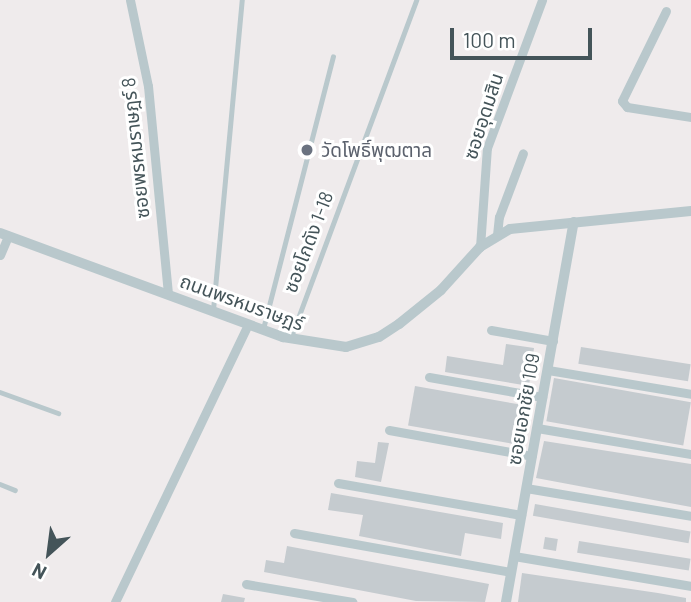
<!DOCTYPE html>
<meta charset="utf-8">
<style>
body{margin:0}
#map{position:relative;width:691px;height:602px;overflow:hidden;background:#efebec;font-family:Barlow,"Noto Sans Thai",sans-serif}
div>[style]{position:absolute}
.building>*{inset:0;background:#c5cbcf;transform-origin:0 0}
.service>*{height:4.5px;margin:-2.25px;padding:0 2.25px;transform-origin:2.25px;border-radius:2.25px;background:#b9c8cc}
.minor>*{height:9px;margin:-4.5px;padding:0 4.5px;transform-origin:4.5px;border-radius:4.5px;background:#b9c8cc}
.tertiary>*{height:10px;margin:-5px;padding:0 5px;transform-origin:5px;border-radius:5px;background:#b9c8cc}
.dots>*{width:19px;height:19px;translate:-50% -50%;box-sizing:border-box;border:4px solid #fff;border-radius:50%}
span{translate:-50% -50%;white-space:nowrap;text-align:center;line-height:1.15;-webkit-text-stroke:6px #fff;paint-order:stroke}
.street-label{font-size:19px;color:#445459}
.worship-label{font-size:19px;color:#5b616d}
.left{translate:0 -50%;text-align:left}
.north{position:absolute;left:14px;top:518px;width:70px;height:70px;-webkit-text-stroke:5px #fff;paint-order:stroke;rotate:208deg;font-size:19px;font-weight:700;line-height:28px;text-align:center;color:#445459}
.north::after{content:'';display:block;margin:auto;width:24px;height:32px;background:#445459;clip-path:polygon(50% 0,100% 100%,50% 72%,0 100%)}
.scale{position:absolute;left:450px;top:28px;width:142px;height:32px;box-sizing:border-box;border:4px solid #445459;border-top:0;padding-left:9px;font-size:21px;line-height:24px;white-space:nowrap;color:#445459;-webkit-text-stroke:5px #fff;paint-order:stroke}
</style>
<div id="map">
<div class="building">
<div style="clip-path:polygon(506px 344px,534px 348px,529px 386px,445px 372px,447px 356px,503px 365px)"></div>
<div style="left:581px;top:347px;width:111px;height:17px;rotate:9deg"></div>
<div style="left:554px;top:378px;width:139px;height:44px;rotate:10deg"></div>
<div style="left:415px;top:386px;width:113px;height:40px;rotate:10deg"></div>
<div style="clip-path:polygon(544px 441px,691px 464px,691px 507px,536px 478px)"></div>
<div style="clip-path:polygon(378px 442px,389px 443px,381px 482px,355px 477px,357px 461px,375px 463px)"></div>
<div style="clip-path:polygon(331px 493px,503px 523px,501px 539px,465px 533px,461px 556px,359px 536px,363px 515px,328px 510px)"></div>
<div style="left:535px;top:504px;width:158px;height:12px;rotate:10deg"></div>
<div style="left:545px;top:537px;width:13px;height:12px;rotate:9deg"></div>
<div style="left:579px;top:541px;width:113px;height:12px;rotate:9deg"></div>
<div style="clip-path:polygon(287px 546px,489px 584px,485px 602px,416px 601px,264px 572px,266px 560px,284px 563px)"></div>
<div style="clip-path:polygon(522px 573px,658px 593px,686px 598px,686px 602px,518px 602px)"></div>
<div style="clip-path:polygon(223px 594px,245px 598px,244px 602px,221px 602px)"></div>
</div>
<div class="service">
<div style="left:213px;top:310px;width:311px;rotate:-84.7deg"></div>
<div style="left:263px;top:329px;width:281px;rotate:-75.6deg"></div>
<div style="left:291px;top:337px;width:359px;rotate:-69.6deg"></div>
<div style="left:0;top:392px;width:62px;rotate:19.9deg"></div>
<div style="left:0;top:484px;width:16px;rotate:22deg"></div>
</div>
<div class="minor">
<div style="left:130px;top:0;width:88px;rotate:78.2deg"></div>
<div style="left:148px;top:86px;width:209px;rotate:84.5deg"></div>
<div style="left:666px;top:11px;width:100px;rotate:116.1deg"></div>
<div style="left:622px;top:101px;width:8px;rotate:50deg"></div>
<div style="left:627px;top:107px;width:65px;rotate:8.9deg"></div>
<div style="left:497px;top:235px;width:18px;rotate:-84deg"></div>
<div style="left:499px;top:217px;width:68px;rotate:-69.4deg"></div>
<div style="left:480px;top:247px;width:99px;rotate:-86deg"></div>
<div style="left:487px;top:148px;width:158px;rotate:-69.6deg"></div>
<div style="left:0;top:255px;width:21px;rotate:-67deg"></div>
<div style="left:491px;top:330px;width:63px;rotate:10.1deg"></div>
<div style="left:548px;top:370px;width:145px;rotate:9.5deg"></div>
<div style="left:429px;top:377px;width:115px;rotate:10deg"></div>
<div style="left:537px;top:428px;width:156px;rotate:9.6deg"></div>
<div style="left:389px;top:430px;width:145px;rotate:10.3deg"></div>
<div style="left:338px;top:483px;width:186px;rotate:9.9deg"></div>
<div style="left:526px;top:488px;width:167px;rotate:9.6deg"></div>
<div style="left:294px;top:533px;width:220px;rotate:10.2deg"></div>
<div style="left:514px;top:556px;width:180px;rotate:9.6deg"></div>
<div style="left:246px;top:584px;width:108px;rotate:9.6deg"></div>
<div style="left:115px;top:602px;width:307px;rotate:-64.4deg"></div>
</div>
<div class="tertiary">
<div style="left:0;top:233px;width:302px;rotate:20.2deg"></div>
<div style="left:283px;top:337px;width:64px;rotate:9deg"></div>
<div style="left:346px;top:347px;width:34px;rotate:-17deg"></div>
<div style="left:379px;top:337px;width:24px;rotate:-33deg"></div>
<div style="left:399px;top:324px;width:54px;rotate:-39deg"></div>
<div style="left:441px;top:290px;width:58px;rotate:-47.8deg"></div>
<div style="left:480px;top:247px;width:35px;rotate:-31deg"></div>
<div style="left:510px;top:229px;width:182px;rotate:-5.7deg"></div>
<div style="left:506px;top:602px;width:386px;rotate:-79.9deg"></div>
</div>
<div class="dots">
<div style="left:307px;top:150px;background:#6b7280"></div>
</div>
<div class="street-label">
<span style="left:483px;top:116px;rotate:-72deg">ซอยอุดมสิน</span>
<span style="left:135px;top:148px;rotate:-96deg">ซอยพรหมราษฎร์ 8</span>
<span style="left:308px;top:242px;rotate:-69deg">ซอยโกดัง 1-18</span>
<span style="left:242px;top:302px;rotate:20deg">ถนนพรหมราษฎร์</span>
<span style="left:523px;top:409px;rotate:-80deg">ซอยเอกชัย 109</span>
</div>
<div class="worship-label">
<span class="left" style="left:321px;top:150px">วัดโพธิ์พุฒตาล</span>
</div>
<div class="north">N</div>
<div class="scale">100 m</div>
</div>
